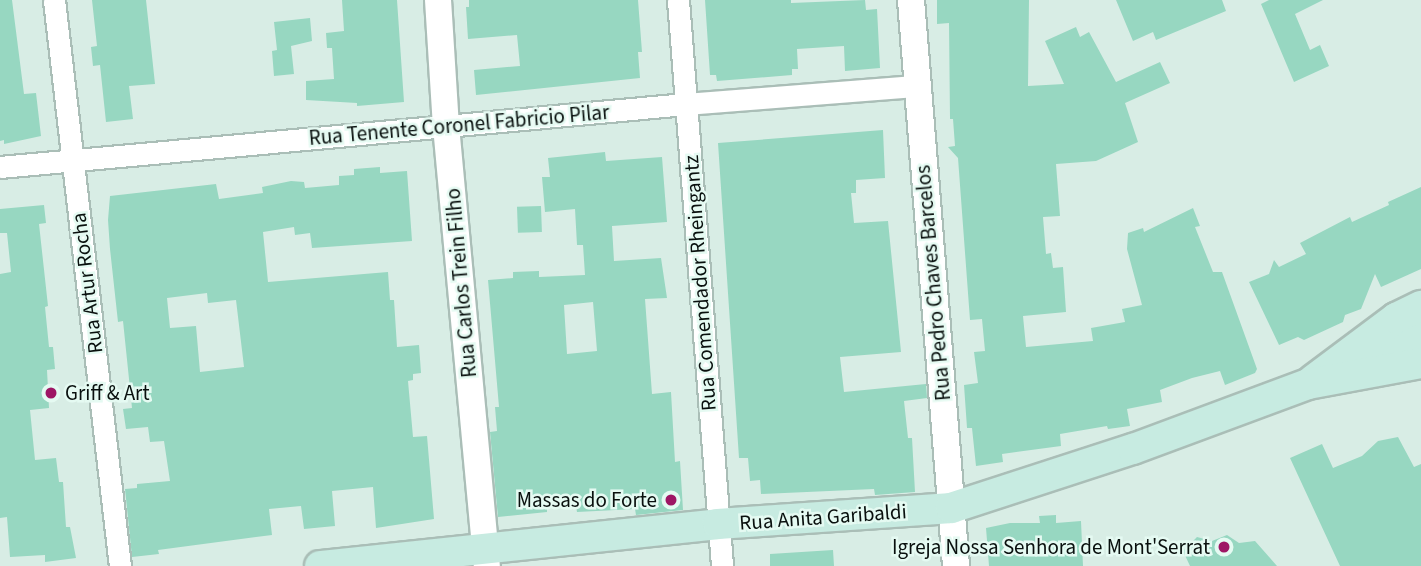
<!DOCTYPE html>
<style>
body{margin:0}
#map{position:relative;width:1421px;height:566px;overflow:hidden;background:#d8ede5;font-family:"Source Sans 3",sans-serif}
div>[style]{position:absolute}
.building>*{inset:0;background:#97d7c1;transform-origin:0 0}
.roads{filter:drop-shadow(2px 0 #aabeb7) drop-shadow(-2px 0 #aabeb7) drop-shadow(0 2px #aabeb7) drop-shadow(0 -2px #aabeb7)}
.minor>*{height:21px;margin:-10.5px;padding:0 10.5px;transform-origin:10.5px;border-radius:10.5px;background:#fff}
.tertiary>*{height:26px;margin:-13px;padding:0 13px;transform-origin:13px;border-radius:13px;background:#fff}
.secondary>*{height:30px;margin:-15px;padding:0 15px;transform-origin:15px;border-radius:15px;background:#c7ebe1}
.dots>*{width:19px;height:19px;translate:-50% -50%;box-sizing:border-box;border:4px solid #e5faf2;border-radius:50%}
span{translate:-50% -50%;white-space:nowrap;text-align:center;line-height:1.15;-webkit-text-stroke:5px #e5faf2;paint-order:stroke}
.street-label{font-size:21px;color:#09100e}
.poi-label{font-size:21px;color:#09100e}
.left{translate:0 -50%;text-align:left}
.right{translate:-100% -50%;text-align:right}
</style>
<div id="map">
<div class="building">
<div style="clip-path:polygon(0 0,12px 0,24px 94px,36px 93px,41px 136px,4px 144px,4px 140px,0 141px)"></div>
<div style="clip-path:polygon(92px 0,146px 0,155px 84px,129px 86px,133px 119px,106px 122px,100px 65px,93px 66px,91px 47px,97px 46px)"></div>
<div style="clip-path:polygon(342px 0,397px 0,404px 102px,357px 106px,357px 103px,306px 100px,306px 81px,334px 79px,332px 48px,327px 48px,326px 33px,344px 31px)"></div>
<div style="clip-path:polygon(469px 0,638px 0,642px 52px,638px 52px,640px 78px,476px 95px,474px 70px,520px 66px,517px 35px,468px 39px,466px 7px,469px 7px)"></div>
<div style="clip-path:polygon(705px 0,791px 0,791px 3px,865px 0,866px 10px,877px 9px,880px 68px,845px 71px,844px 46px,797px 49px,798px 69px,792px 69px,792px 75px,717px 81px,716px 75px,710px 75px)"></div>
<div style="clip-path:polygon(937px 0,1029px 0,1028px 86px,1064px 84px,1045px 41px,1076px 27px,1080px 37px,1089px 32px,1116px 82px,1160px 62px,1170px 83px,1125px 103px,1138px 142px,1096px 161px,1056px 164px,1060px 216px,1043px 217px,1046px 254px,1051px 253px,1053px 268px,1063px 267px,1066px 312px,1023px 316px,1026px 347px,1093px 341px,1091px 328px,1125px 322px,1122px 309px,1142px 305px,1127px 249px,1128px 233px,1143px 228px,1144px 232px,1193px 208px,1200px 226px,1195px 227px,1213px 272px,1222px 272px,1257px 369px,1255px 373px,1225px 385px,1220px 371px,1192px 378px,1160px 390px,1162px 402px,1127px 409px,1130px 426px,1108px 429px,1107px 426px,1060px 434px,1061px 446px,1002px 454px,1003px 462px,976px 466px,972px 428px,967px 428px,964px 385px,978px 383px,974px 352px,985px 351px,982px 319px,970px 320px,958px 158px,948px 147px,955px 146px,953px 119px,950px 119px,949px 23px,937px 24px)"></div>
<div style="clip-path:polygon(1116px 0,1222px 0,1226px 11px,1156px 40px,1153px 32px,1133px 41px)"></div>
<div style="clip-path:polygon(1269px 0,1323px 0,1295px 14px,1310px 50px,1320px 45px,1329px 66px,1294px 82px,1261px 4px)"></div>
<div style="clip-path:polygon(310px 18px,312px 41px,291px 46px,294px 74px,274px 76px,272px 51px,277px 50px,274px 22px)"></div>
<div style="clip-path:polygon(883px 130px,885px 178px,856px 180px,856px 193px,851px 193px,854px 223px,888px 221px,901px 352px,840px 357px,844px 392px,926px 384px,927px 398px,904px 401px,908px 438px,912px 438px,915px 492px,875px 495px,874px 489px,761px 494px,760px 480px,750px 481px,748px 458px,739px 458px,718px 143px)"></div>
<div style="clip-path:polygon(evenodd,605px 152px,606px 161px,662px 157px,667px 222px,612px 226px,614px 261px,661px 258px,667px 298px,645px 299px,652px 394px,671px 392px,675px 462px,680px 461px,683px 510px,636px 515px,635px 509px,577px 512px,576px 506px,547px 508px,547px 512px,498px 517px,490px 432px,497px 431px,495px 407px,499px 407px,488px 280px,513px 278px,513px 272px,539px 271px,539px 277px,585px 275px,583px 245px,577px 245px,575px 209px,545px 212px,542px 177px,550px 177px,548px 158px,605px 152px,593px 302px,597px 351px,567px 354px,564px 305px,593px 302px)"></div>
<div style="clip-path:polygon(evenodd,380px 167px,380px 173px,407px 171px,412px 241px,312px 248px,310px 233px,295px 235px,294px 227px,263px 232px,268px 282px,388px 272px,390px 300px,394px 300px,397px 347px,419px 345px,421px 373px,413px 374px,413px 380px,408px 381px,413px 437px,427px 436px,434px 519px,376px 528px,373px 487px,332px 491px,335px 526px,304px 529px,301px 506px,269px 509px,272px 535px,158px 550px,159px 554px,132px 557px,125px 489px,137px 488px,137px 484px,170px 481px,164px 441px,150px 442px,148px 427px,126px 429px,123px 409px,132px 408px,123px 321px,118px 322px,110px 249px,108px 220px,110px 196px,216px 184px,219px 199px,263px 193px,262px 187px,291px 181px,304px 182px,305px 188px,339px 185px,339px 176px,354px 175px,354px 169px,380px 167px,207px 293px,208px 303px,236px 300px,244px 367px,200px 372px,196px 326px,170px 328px,167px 298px,207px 293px)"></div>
<div style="clip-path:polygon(1421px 187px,1421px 269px,1381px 287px,1375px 274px,1361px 309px,1345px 315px,1343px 322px,1304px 340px,1298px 337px,1279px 345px,1249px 282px,1269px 274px,1274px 260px,1279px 267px,1306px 254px,1300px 243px,1350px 217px,1352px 222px,1389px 205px,1388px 202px)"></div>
<div style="clip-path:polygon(44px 205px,46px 223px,39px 224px,48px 306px,45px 307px,49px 347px,53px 347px,55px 369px,47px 370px,49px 408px,30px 410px,35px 460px,56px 458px,59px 482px,63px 482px,66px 527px,70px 527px,76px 558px,45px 562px,45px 555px,10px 557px,7px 517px,0 518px,0 274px,11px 272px,7px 233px,0 233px,0 209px)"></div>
<div style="left:541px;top:206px;width:26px;height:24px;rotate:88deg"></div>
<div style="clip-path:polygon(1398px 437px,1414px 467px,1421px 464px,1421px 566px,1340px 566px,1290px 458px,1322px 444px,1333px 468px,1362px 456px,1378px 441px)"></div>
<div style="clip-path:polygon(1056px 515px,1056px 523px,1081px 521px,1083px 566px,989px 566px,986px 528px,1010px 523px,1040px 523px,1039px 516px)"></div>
<div style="clip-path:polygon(1227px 535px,1239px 543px,1255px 541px,1277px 566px,1190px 566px,1183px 551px,1197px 537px,1212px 541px)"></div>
<div style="clip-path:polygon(833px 550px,834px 566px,770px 566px,770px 554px)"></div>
</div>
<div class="roads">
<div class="minor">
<div style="left:54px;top:0;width:570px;rotate:83.35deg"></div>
<div style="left:678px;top:0;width:568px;rotate:85.55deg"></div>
<div style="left:0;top:167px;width:689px;rotate:-5.25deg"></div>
<div style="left:686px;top:104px;width:232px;rotate:-4.5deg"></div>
</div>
<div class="tertiary">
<div style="left:438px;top:0;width:126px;rotate:86.4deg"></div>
<div style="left:446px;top:126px;width:442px;rotate:84.7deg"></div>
<div style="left:911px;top:0;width:568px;rotate:85.45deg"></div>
</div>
<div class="secondary">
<div style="left:1356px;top:363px;width:71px;rotate:-24deg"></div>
<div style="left:1313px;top:380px;width:104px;rotate:-36.8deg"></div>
<div style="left:1396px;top:318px;width:28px;rotate:-26deg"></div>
<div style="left:320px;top:566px;width:400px;rotate:-6deg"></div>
<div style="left:718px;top:524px;width:234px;rotate:-3.9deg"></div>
<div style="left:951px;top:508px;width:191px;rotate:-18deg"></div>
<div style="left:1133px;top:449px;width:187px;rotate:-20.4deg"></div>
<div style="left:1308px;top:384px;width:115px;rotate:-10.5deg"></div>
</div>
</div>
<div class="dots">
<div style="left:51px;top:393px;background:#9e1665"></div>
<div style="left:671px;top:500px;background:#9e1665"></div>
<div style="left:1224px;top:547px;background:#9e1665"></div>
</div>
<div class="street-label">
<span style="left:459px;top:125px;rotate:-5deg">Rua Tenente Coronel Fabricio Pilar</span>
<span style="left:87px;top:283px;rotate:-97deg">Rua Artur Rocha</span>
<span style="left:461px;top:283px;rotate:-95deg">Rua Carlos Trein Filho</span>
<span style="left:700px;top:283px;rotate:-94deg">Rua Comendador Rheingantz</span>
<span style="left:933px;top:283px;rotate:-95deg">Rua Pedro Chaves Barcelos</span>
<span style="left:823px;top:517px;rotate:-4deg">Rua Anita Garibaldi</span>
</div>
<div class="poi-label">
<span class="left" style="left:65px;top:393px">Griff &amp; Art</span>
<span class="right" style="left:657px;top:500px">Massas do Forte</span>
<span class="right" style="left:1210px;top:547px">Igreja Nossa Senhora de Mont'Serrat</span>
</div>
</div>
